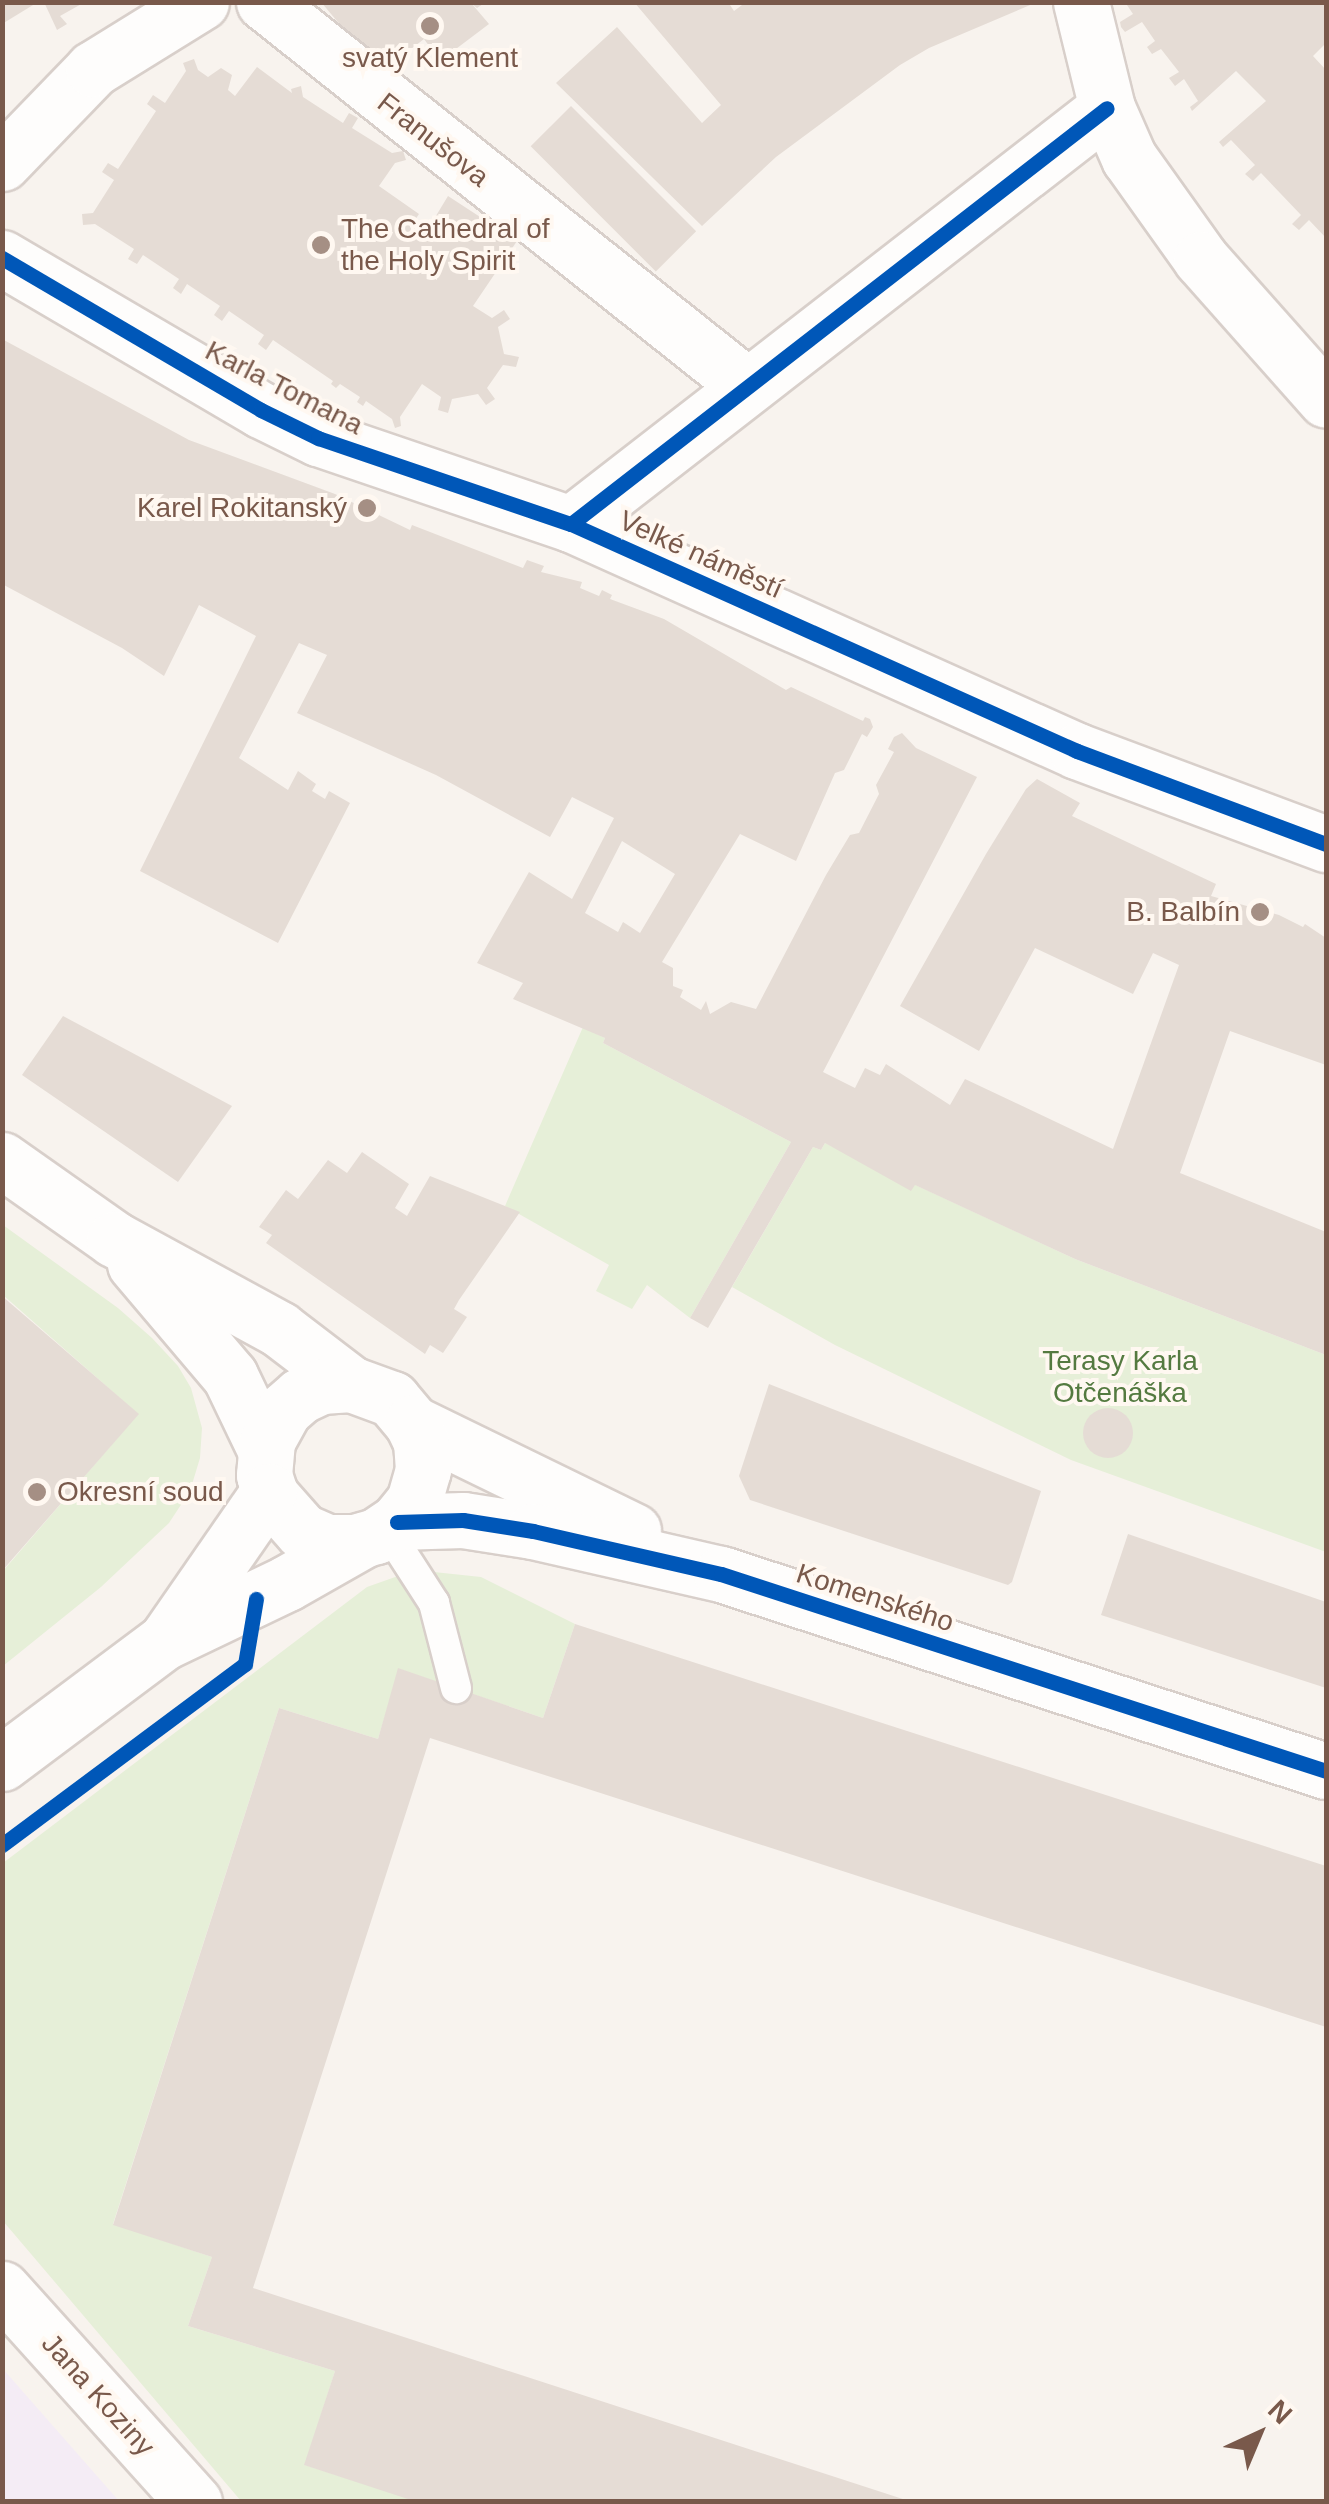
<!DOCTYPE html>
<meta charset="utf-8">
<style>
body{margin:0}
#map{position:relative;width:1329px;height:2504px;overflow:hidden;background:#f8f3ee;font-family:Arial,sans-serif}
div>[style]{position:absolute}
.education>*{inset:0;background:#f4ecf5}
.green>*{inset:0;background:#e6efd8}
.building>*{inset:0;background:#e5dcd5;transform-origin:0 0}
.round{border-radius:50%}
.roads{filter:drop-shadow(2px 0 #d8cfca) drop-shadow(-2px 0 #d8cfca) drop-shadow(0 2px #d8cfca) drop-shadow(0 -2px #d8cfca)}
.service>*{height:30px;margin:-15px;padding:0 15px;transform-origin:15px;border-radius:15px;background:#fefdfc}
.minor>*{height:55px;margin:-27.5px;padding:0 27.5px;transform-origin:27.5px;border-radius:27.5px;background:#fefdfc}
.tertiary>*{height:55px;margin:-27.5px;padding:0 27.5px;transform-origin:27.5px;border-radius:27.5px;background:#fefdfc}
.cycleway>*{height:15px;margin:-7.5px;padding:0 7.5px;transform-origin:7.5px;border-radius:7.5px;background:#0057b8}
.dots>*{width:28px;height:28px;translate:-50% -50%;box-sizing:border-box;border:5px solid #fff8f1;border-radius:50%}
span{translate:-50% -50%;white-space:nowrap;text-align:center;line-height:1.15;-webkit-text-stroke:8px #fff8f1;paint-order:stroke}
.poi-label{font-size:28px;color:#79594b}
.left{translate:0 -50%;text-align:left}
.right{translate:-100% -50%;text-align:right}
.street-label{font-size:28px;color:#79594b}
.park-label{font-size:28px;color:#547a40}
.frame{position:absolute;inset:0;border:5px solid #79594b;pointer-events:none}
.north{position:absolute;left:1209px;top:2384px;width:100px;height:100px;-webkit-text-stroke:8px #fff8f1;paint-order:stroke;rotate:44deg;font-size:28px;font-weight:700;line-height:40px;text-align:center;color:#79594b}
.north::after{content:'';display:block;margin:auto;width:35px;height:45px;background:#79594b;clip-path:polygon(50% 0,100% 100%,50% 72%,0 100%)}
</style>
<div id="map">
<div class="education">
<div style="clip-path:polygon(2px 2369px,3px 2369px,119px 2501px,3px 2501px)"></div>
</div>
<div class="green">
<div style="clip-path:polygon(583px 1027px,605px 1038px,603px 1043px,791px 1142px,690px 1318px,647px 1285px,632px 1309px,596px 1291px,609px 1265px,505px 1206px)"></div>
<div style="clip-path:polygon(825px 1143px,1075px 1259px,1326px 1355px,1326px 1552px,1071px 1460px,835px 1345px,732px 1287px,813px 1147px,821px 1150px)"></div>
<div style="clip-path:polygon(3px 1225px,118px 1308px,152px 1338px,178px 1366px,191px 1388px,202px 1428px,200px 1458px,190px 1491px,169px 1523px,101px 1587px,3px 1666px,3px 1571px,138px 1414px,3px 1295px)"></div>
<div style="clip-path:polygon(415px 1570px,481px 1577px,575px 1624px,543px 1718px,399px 1669px,378px 1739px,279px 1708px,113px 2224px,212px 2257px,188px 2326px,335px 2371px,305px 2465px,417px 2501px,241px 2501px,3px 2221px,3px 1863px,367px 1587px)"></div>
</div>
<div class="building">
<div style="clip-path:polygon(2px 2px,38px 2px,2px 24px)"></div>
<div style="clip-path:polygon(44px 2px,85px 2px,60px 16px,67px 24px,57px 30px)"></div>
<div style="clip-path:polygon(321px 2px,486px 2px,477px 8px,472px 4px,489px 24px,440px 61px,424px 39px,406px 53px,405px 61px,397px 60px,394px 47px,373px 64px)"></div>
<div style="clip-path:polygon(634px 2px,728px 2px,734px 11px,746px 2px,1035px 3px,929px 48px,900px 65px,776px 157px,702px 226px,556px 83px,617px 27px,702px 123px,721px 105px)"></div>
<div style="clip-path:polygon(1125px 2px,1326px 2px,1326px 43px,1313px 56px,1326px 70px,1326px 238px,1309px 220px,1299px 230px,1292px 224px,1301px 215px,1261px 173px,1253px 181px,1245px 174px,1255px 165px,1231px 140px,1223px 147px,1219px 142px,1266px 101px,1236px 71px,1192px 111px,1190px 107px,1198px 101px,1184px 79px,1175px 86px,1169px 78px,1179px 72px,1161px 49px,1152px 54px,1147px 47px,1155px 41px,1142px 22px,1125px 32px,1121px 27px,1120px 22px,1133px 14px)"></div>
<div style="clip-path:polygon(194px 59px,198px 70px,208px 77px,221px 68px,232px 75px,228px 90px,235px 96px,257px 67px,292px 93px,291px 89px,301px 86px,303px 97px,343px 123px,349px 113px,358px 118px,352px 128px,392px 153px,403px 151px,406px 160px,395px 163px,379px 186px,419px 214px,415px 220px,428px 229px,448px 196px,517px 241px,473px 306px,492px 318px,504px 310px,510px 319px,498px 327px,504px 354px,519px 357px,516px 367px,503px 365px,487px 388px,495px 399px,486px 405px,478px 394px,452px 399px,448px 413px,438px 410px,441px 397px,422px 384px,400px 417px,401px 426px,395px 428px,392px 419px,366px 401px,363px 406px,357px 402px,360px 397px,340px 384px,336px 388px,331px 384px,333px 381px,273px 340px,266px 350px,258px 344px,264px 335px,229px 311px,222px 321px,214px 315px,220px 306px,187px 284px,181px 294px,173px 288px,179px 279px,143px 255px,137px 264px,128px 259px,134px 249px,95px 224px,83px 225px,82px 214px,93px 213px,114px 180px,102px 172px,108px 163px,118px 169px,156px 111px,147px 104px,153px 95px,165px 103px,186px 71px,183px 63px)"></div>
<div style="left:571px;top:106px;width:177px;height:57px;rotate:45deg"></div>
<div style="clip-path:polygon(evenodd,2px 339px,189px 440px,335px 494px,410px 530px,412px 525px,523px 568px,527px 560px,544px 566px,541px 572px,582px 582px,580px 588px,599px 596px,602px 590px,612px 595px,610px 599px,664px 619px,786px 690px,791px 687px,863px 721px,865px 717px,870px 719px,873px 727px,867px 737px,862px 734px,844px 770px,835px 773px,796px 861px,740px 834px,662px 962px,673px 968px,673px 986px,683px 990px,680px 997px,701px 1010px,706px 1001px,710px 1014px,731px 1002px,756px 1009px,826px 875px,850px 835px,859px 833px,879px 794px,876px 785px,894px 752px,888px 749px,894px 737px,902px 733px,916px 748px,977px 777px,823px 1072px,855px 1088px,865px 1068px,880px 1075px,886px 1064px,950px 1105px,965px 1079px,1113px 1149px,1179px 965px,1153px 953px,1133px 994px,1035px 948px,979px 1051px,900px 1006px,986px 854px,1026px 789px,1037px 779px,1080px 803px,1072px 816px,1216px 884px,1211px 896px,1279px 915px,1303px 927px,1305px 924px,1326px 938px,1326px 1065px,1230px 1031px,1180px 1173px,1326px 1232px,1326px 1355px,1075px 1259px,915px 1185px,911px 1191px,825px 1143px,821px 1150px,813px 1147px,708px 1328px,690px 1318px,791px 1142px,603px 1043px,605px 1038px,513px 999px,523px 983px,477px 963px,529px 872px,572px 899px,614px 818px,572px 797px,550px 837px,436px 775px,297px 713px,327px 655px,299px 643px,239px 758px,288px 790px,298px 771px,316px 784px,312px 791px,325px 799px,329px 791px,350px 803px,278px 943px,140px 871px,256px 636px,199px 605px,164px 676px,122px 648px,2px 584px,2px 339px,622px 841px,675px 874px,640px 933px,623px 922px,618px 932px,585px 913px,622px 841px)"></div>
<div style="clip-path:polygon(63px 1016px,232px 1106px,178px 1182px,22px 1075px)"></div>
<div style="clip-path:polygon(362px 1152px,409px 1184px,395px 1208px,407px 1216px,430px 1176px,520px 1212px,459px 1300px,454px 1309px,467px 1317px,443px 1353px,430px 1345px,425px 1354px,266px 1243px,272px 1235px,259px 1227px,286px 1190px,298px 1199px,328px 1160px,347px 1173px)"></div>
<div style="clip-path:polygon(2px 1296px,139px 1414px,2px 1571px)"></div>
<div style="clip-path:polygon(769px 1384px,1041px 1491px,1012px 1582px,1008px 1585px,750px 1500px,739px 1476px)"></div>
<div class="round" style="left:1083px;top:1408px;width:50px;height:50px"></div>
<div style="clip-path:polygon(1128px 1534px,1326px 1602px,1326px 1688px,1101px 1615px)"></div>
<div style="clip-path:polygon(575px 1624px,1326px 1866px,1326px 2027px,430px 1738px,253px 2288px,912px 2502px,417px 2502px,304px 2465px,335px 2371px,188px 2326px,212px 2257px,113px 2225px,279px 1708px,378px 1739px,398px 1668px,543px 1718px)"></div>
</div>
<div class="roads">
<div class="service">
<div style="left:387px;top:1530px;width:87px;rotate:57.2deg"></div>
<div style="left:434px;top:1603px;width:88px;rotate:75.5deg"></div>
</div>
<div class="minor">
<div style="left:264px;top:2px;width:616px;rotate:38.47deg"></div>
<div style="left:1081px;top:2px;width:109px;rotate:76.2deg"></div>
<div style="left:1107px;top:108px;width:55px;rotate:66.3deg"></div>
<div style="left:1129px;top:158px;width:124px;rotate:54.5deg"></div>
<div style="left:1201px;top:259px;width:188px;rotate:48.4deg"></div>
<div style="left:2px;top:163px;width:131px;rotate:-45.9deg"></div>
<div style="left:93px;top:69px;width:127px;rotate:-31.8deg"></div>
<div style="left:2px;top:258px;width:300px;rotate:30.4deg"></div>
<div style="left:261px;top:410px;width:64px;rotate:26.2deg"></div>
<div style="left:318px;top:438px;width:267px;rotate:18.8deg"></div>
<div style="left:571px;top:524px;width:555px;rotate:24.16deg"></div>
<div style="left:1077px;top:751px;width:266px;rotate:20.5deg"></div>
<div style="left:571px;top:524px;width:678px;rotate:-37.82deg"></div>
<div style="left:2px;top:2289px;width:287px;rotate:48deg"></div>
</div>
<div class="tertiary">
<div style="left:2px;top:1160px;width:137px;rotate:35.2deg"></div>
<div style="left:114px;top:1239px;width:188px;rotate:28.6deg"></div>
<div style="left:279px;top:1329px;width:91px;rotate:37.4deg"></div>
<div style="left:351px;top:1384px;width:44px;rotate:20.1deg"></div>
<div style="left:392px;top:1399px;width:31px;rotate:50deg"></div>
<div style="left:412px;top:1423px;width:246px;rotate:26deg"></div>
<div style="left:135px;top:1264px;width:147px;rotate:49.7deg"></div>
<div style="left:230px;top:1376px;width:81px;rotate:64.4deg"></div>
<div style="left:351px;top:1384px;width:30px;rotate:176deg"></div>
<div style="left:321px;top:1386px;width:23px;rotate:155deg"></div>
<div style="left:300px;top:1396px;width:21px;rotate:139deg"></div>
<div style="left:284px;top:1410px;width:35px;rotate:119deg"></div>
<div style="left:267px;top:1441px;width:34px;rotate:95deg"></div>
<div style="left:264px;top:1475px;width:22px;rotate:72deg"></div>
<div style="left:271px;top:1496px;width:47px;rotate:48.5deg"></div>
<div style="left:302px;top:1531px;width:27px;rotate:24deg"></div>
<div style="left:327px;top:1542px;width:28px"></div>
<div style="left:355px;top:1542px;width:22px;rotate:-16deg"></div>
<div style="left:376px;top:1536px;width:25px;rotate:-34deg"></div>
<div style="left:397px;top:1522px;width:27px;rotate:-51deg"></div>
<div style="left:414px;top:1501px;width:32px;rotate:-74deg"></div>
<div style="left:423px;top:1470px;width:28px;rotate:-94deg"></div>
<div style="left:421px;top:1442px;width:21px;rotate:-115deg"></div>
<div style="left:397px;top:1522px;width:66px;rotate:-1.7deg"></div>
<div style="left:463px;top:1520px;width:71px;rotate:8.9deg"></div>
<div style="left:533px;top:1531px;width:193px;rotate:12.9deg"></div>
<div style="left:721px;top:1574px;width:636px;rotate:18.04deg"></div>
<div style="left:166px;top:1640px;width:181px;rotate:-55.3deg"></div>
<div style="left:2px;top:1763px;width:202px;rotate:-36.8deg"></div>
<div style="left:164px;top:1642px;width:136px;rotate:-25.6deg"></div>
<div style="left:287px;top:1583px;width:87px;rotate:-29.5deg"></div>
</div>
</div>
<div class="cycleway">
<div style="left:2px;top:258px;width:300px;rotate:30.4deg"></div>
<div style="left:261px;top:410px;width:64px;rotate:26.2deg"></div>
<div style="left:318px;top:438px;width:267px;rotate:18.8deg"></div>
<div style="left:571px;top:524px;width:555px;rotate:24.16deg"></div>
<div style="left:1077px;top:751px;width:266px;rotate:20.5deg"></div>
<div style="left:571px;top:524px;width:678px;rotate:-37.82deg"></div>
<div style="left:397px;top:1522px;width:66px;rotate:-1.7deg"></div>
<div style="left:463px;top:1520px;width:71px;rotate:8.9deg"></div>
<div style="left:533px;top:1531px;width:193px;rotate:12.9deg"></div>
<div style="left:721px;top:1574px;width:636px;rotate:18.04deg"></div>
<div style="left:2px;top:1845px;width:303px;rotate:-36.7deg"></div>
<div style="left:245px;top:1664px;width:66px;rotate:-80.4deg"></div>
</div>
<div class="dots">
<div style="left:430px;top:26px;background:#a58f84"></div>
<div style="left:321px;top:245px;background:#a58f84"></div>
<div style="left:367px;top:508px;background:#a58f84"></div>
<div style="left:1260px;top:912px;background:#a58f84"></div>
<div style="left:37px;top:1492px;background:#a58f84"></div>
</div>
<div class="poi-label">
<span style="left:430px;top:58px">svatý Klement</span>
<span class="left" style="left:341px;top:245px">The Cathedral of<br>the Holy Spirit</span>
<span class="right" style="left:347px;top:508px">Karel Rokitanský</span>
<span class="right" style="left:1240px;top:912px">B. Balbín</span>
<span class="left" style="left:57px;top:1492px">Okresní soud</span>
</div>
<div class="street-label">
<span style="left:433px;top:140px;rotate:38deg">Franušova</span>
<span style="left:284px;top:388px;rotate:27deg">Karla Tomana</span>
<span style="left:701px;top:555px;rotate:24deg">Velké náměstí</span>
<span style="left:875px;top:1598px;rotate:18deg">Komenského</span>
<span style="left:98px;top:2395px;rotate:48deg">Jana Koziny</span>
</div>
<div class="park-label">
<span style="left:1120px;top:1377px">Terasy Karla<br>Otčenáška</span>
</div>
<div class="frame"></div>
<div class="north">N</div>
</div>
